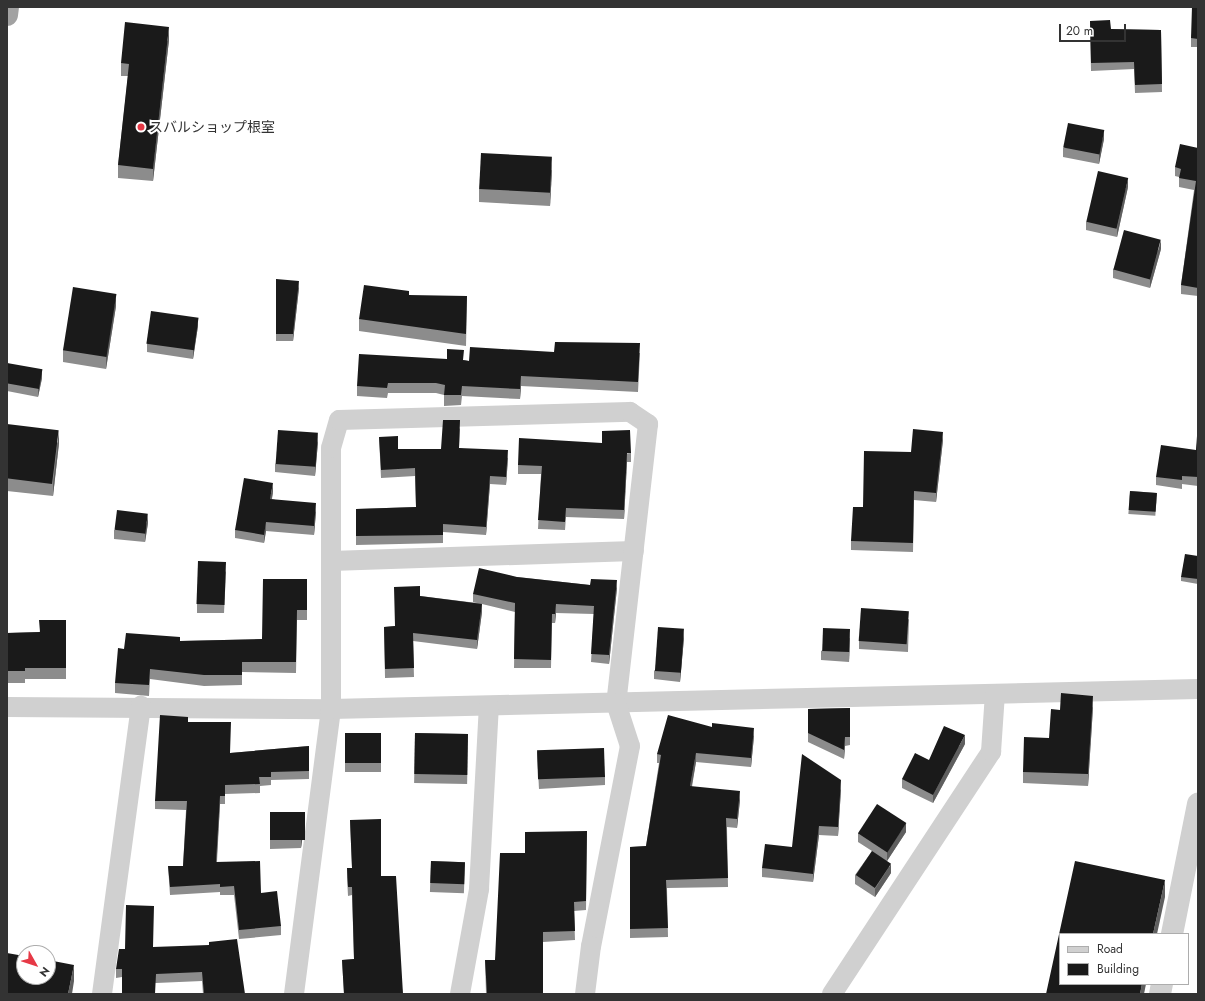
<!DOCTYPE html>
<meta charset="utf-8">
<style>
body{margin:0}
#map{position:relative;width:1205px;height:1001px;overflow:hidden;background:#fff;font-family:Jost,"Noto Sans JP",sans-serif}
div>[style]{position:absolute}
.minor>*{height:20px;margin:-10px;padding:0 10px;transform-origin:10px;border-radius:10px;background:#d0d0d0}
.tertiary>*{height:22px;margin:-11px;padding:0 11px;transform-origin:11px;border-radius:11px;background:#d0d0d0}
.trunk>*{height:22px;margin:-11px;padding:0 11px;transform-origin:11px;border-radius:11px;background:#a2a2a2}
.wall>*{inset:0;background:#8c8c8c;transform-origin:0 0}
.shaded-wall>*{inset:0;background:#5f5f5f}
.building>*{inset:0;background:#1a1a1a;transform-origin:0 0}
.dots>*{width:11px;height:11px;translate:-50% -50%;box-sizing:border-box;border:2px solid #fff;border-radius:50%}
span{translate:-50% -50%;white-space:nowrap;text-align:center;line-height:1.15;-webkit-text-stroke:4px #fff;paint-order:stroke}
.poi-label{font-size:14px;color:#333}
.left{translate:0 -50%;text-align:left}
.frame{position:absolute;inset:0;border:8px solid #333;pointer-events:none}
.legend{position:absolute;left:1059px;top:933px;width:130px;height:52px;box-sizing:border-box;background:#fff;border:1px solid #adadad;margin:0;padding:5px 7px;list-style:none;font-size:12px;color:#333}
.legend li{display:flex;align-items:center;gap:8px;height:20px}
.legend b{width:20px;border:1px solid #adadad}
.north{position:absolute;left:16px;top:945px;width:40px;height:40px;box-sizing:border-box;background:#fff;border:1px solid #adadad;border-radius:50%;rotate:129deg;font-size:11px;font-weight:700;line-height:16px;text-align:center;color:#333}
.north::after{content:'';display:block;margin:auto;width:14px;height:18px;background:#e63946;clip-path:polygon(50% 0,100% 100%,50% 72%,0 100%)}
.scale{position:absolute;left:1059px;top:24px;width:67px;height:18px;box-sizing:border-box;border:2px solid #333;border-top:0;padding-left:5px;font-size:12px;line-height:14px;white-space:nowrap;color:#333;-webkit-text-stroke:3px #fff;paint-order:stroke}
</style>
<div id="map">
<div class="minor">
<div style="left:331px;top:561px;width:303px;rotate:-1.9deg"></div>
<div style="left:7px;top:707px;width:324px;rotate:0.4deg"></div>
<div style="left:331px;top:709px;width:867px;rotate:-1.32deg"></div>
<div style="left:102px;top:994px;width:291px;rotate:-82.3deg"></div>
<div style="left:294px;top:994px;width:287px;rotate:-82.6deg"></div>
<div style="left:331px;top:709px;width:261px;rotate:-90deg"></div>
<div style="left:331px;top:448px;width:29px;rotate:-74deg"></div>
<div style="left:339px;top:420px;width:291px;rotate:-1.6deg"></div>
<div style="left:630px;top:412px;width:22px;rotate:34deg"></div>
<div style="left:648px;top:424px;width:281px;rotate:96.5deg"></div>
<div style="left:616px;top:703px;width:45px;rotate:72deg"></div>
<div style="left:630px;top:746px;width:204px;rotate:101deg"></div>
<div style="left:591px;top:946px;width:48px;rotate:97.1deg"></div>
<div style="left:460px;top:994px;width:107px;rotate:-79.7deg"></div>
<div style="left:479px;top:889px;width:183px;rotate:-86.9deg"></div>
<div style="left:832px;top:994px;width:290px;rotate:-56.7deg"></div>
<div style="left:991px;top:752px;width:58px;rotate:-86.1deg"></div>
</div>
<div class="tertiary">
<div style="left:1172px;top:934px;width:133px;rotate:-78.7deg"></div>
<div style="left:1160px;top:994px;width:10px;rotate:-79deg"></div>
</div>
<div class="trunk">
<div style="left:7px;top:15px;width:8px;rotate:-83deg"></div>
</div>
<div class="wall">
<div style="clip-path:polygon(1198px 7px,1198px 47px,1191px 47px,1191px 38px)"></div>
<div style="clip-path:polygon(1090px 21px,1111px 29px,1161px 30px,1162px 92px,1135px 93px,1134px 69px,1091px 71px)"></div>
<div style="clip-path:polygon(169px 40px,153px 181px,118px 178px,118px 165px,128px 76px,121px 76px,121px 63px)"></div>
<div style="clip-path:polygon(1104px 139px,1099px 164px,1063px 157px,1063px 148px)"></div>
<div style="clip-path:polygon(1198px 148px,1198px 296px,1181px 294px,1181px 285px,1194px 190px,1179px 187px,1179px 177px,1175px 176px,1175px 167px)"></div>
<div style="clip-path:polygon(552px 170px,550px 206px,479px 202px,479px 189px)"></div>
<div style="clip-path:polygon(1128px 187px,1117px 237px,1086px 230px,1086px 222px)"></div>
<div style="clip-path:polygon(1161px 249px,1150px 288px,1113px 278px,1113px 269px)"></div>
<div style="clip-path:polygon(276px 279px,299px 288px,293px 341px,276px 341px)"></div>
<div style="clip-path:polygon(467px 296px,466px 346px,359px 331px,359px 319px)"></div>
<div style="clip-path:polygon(116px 306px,106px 369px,63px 362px,63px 350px)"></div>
<div style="clip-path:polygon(198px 326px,193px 359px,147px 352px,147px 344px)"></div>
<div style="clip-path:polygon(554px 352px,640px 353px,638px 392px,521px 386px,520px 399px,462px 396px,461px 405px,444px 406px,444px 395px,436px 393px,388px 393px,387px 398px,357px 396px,357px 386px,464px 360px,469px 361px)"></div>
<div style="clip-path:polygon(7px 363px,42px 378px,38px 397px,7px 391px)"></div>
<div style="clip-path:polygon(7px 427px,59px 443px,53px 496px,7px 491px)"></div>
<div style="clip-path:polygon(460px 428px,459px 448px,508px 458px,506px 485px,490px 484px,486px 535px,443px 532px,443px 543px,356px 545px,356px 509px,416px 507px,415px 476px,381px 478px,379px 437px,398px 449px,441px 449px)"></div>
<div style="clip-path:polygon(1198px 436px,1198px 486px,1182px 484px,1182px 489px,1156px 485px,1156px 477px,1196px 450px)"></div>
<div style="clip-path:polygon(943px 440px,936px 502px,914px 500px,913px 552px,851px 550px,851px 541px,863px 507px,911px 452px)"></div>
<div style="clip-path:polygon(318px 442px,315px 476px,275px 472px,275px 464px)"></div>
<div style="clip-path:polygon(631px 453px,631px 462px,627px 462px,624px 519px,566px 517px,565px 530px,538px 529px,541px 474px,518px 474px,518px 465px)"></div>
<div style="left:1130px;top:491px;width:27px;height:23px;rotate:4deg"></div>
<div style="clip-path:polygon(273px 492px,272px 499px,316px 512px,314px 535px,266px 531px,264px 543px,235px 538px,235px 530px)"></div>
<div style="clip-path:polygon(148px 523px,145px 542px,114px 539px,114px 530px)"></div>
<div style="clip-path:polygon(1198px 556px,1198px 584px,1181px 581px,1181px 577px)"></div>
<div style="clip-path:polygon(226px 571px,224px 613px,197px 613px,197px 604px)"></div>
<div style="clip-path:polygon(517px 577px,617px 588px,609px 664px,591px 662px,594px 614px,556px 613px,555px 623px,552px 623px,551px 668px,514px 668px,515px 612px,482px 604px,482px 612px,477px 649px,413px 641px,414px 677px,385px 678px,384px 627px,395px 626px,420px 596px,477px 603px,473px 602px,473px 594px)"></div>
<div style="clip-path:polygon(307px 579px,307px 620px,297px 620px,296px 673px,242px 672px,242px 685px,204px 686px,150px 679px,149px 696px,115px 693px,115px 683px,180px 641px,262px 639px)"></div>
<div style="clip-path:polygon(909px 619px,908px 652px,859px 649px,859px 641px)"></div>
<div style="clip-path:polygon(66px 620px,66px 679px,25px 679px,25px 683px,7px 683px,7px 633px,39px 632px)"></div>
<div style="clip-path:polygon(684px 638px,680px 682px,654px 679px,654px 671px)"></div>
<div style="clip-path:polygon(850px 638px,849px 662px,821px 660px,821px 651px)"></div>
<div style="clip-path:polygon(1093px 707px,1088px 786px,1023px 783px,1023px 772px,1049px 738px)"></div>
<div style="clip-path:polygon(850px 708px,850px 745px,845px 746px,844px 759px,808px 742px,808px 709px)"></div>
<div style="clip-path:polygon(188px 722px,230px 753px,309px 746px,309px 779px,271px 780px,271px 785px,260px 786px,260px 793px,225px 794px,225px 804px,220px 804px,217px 862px,261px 893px,281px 926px,281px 935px,239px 939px,234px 895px,220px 895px,220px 892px,170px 895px,168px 866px,183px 866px,186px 810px,155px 809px,155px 801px)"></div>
<div style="clip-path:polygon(712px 727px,754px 736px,751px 767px,696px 762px,692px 787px,740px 800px,737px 828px,727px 827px,728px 887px,667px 888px,668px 937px,630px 938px,630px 847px,646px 846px,659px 763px,657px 763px,657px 754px)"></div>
<div style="left:345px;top:733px;width:36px;height:39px"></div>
<div style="left:415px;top:733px;width:53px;height:50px;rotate:1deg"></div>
<div style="clip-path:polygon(965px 744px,933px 803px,902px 788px,902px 779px,929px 760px)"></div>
<div style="clip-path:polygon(537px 752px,605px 777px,605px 785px,539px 789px)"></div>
<div style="clip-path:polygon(841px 789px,838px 836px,819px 835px,813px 882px,762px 877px,762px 868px,792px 847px)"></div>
<div style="clip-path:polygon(270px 812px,305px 820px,301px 848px,270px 849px)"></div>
<div style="clip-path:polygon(350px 820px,381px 876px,403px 994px,344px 994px,342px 960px,354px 959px,352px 895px,348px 896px,347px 877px,347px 868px,352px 868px)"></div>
<div style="clip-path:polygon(587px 831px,586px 910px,574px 911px,575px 940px,543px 942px,543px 994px,486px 994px,485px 960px,495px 960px,525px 853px)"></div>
<div style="clip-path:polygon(906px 832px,887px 861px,891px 873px,875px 897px,855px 884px,855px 875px,872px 851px,858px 842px,858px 833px)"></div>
<div style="left:431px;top:861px;width:34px;height:31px;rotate:2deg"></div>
<div style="clip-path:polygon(153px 947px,245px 994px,203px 994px,202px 981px,156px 983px,122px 977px,116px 978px,116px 969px)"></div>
</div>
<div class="shaded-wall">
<div style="clip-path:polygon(169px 27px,169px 40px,153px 181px,153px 169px)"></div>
<div style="clip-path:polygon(1104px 130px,1104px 139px,1099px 164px,1099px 155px)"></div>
<div style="clip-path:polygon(552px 157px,552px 170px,550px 206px,550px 194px)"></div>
<div style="clip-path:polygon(1128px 178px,1128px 187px,1117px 237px,1117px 228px)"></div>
<div style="clip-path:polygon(1161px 240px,1161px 249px,1150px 288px,1150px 280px)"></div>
<div style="clip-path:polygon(299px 281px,299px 288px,293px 341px,293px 334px)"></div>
<div style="clip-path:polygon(116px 294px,116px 306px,106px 369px,106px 356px)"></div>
<div style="clip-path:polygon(198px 318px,198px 326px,193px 359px,193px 350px)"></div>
<div style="clip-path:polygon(42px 369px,42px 378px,38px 397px,38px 388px)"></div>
<div style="clip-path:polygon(521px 376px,521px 386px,520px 399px,520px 389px)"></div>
<div style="clip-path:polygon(59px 430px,59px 443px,53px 496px,53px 484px)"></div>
<div style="clip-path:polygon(943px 432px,943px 440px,936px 502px,936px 493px)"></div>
<div style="clip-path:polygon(318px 433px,318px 442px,315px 476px,315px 467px)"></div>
<div style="clip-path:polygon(508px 450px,508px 458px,506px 485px,506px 477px)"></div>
<div style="clip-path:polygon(627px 453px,627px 462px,624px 519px,624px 510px)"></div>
<div style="clip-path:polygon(490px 476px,490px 484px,486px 535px,486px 527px)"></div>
<div style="clip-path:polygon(273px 483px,273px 492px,270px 508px,270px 499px)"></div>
<div style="clip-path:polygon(316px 503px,316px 512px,314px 535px,314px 526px)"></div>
<div style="clip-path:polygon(148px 514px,148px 523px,145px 542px,145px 534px)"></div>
<div style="clip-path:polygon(266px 522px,266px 531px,264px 543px,264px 535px)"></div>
<div style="clip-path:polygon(617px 580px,617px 588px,609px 664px,609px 655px)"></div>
<div style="clip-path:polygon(482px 604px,482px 612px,477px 649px,477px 640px)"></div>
<div style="clip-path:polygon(556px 604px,556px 613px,555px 623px,555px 614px)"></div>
<div style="clip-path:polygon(684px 629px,684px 638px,680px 682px,680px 673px)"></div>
<div style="clip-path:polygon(850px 629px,850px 638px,849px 662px,849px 653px)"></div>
<div style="clip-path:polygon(1093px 696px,1093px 707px,1088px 786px,1088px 774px)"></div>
<div style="clip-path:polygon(754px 728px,754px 736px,751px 767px,751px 758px)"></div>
<div style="clip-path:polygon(965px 735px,965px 744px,933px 803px,933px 795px)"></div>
<div style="clip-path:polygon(845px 737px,845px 746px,844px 759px,844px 750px)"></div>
<div style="clip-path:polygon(696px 753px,696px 762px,690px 795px,690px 786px)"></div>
<div style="clip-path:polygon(841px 780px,841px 789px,838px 836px,838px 827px)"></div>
<div style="clip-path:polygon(740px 791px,740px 800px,737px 828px,737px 819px)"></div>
<div style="clip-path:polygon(220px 796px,220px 804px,216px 871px,216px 862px)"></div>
<div style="clip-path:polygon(305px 812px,305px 820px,301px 848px,301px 840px)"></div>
<div style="clip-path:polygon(906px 823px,906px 832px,887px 861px,887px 852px)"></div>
<div style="clip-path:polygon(819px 826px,819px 835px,813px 882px,813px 874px)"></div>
<div style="clip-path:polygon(891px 864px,891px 873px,875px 897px,875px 889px)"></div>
<div style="clip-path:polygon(1165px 880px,1165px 897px,1157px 934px,1153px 934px)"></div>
<div style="clip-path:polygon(74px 965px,74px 981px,72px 994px,68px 994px)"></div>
<div style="clip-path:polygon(1142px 984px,1146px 984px,1144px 994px,1140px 994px)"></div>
</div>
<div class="building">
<div style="clip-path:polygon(1192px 7px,1198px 7px,1198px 39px,1191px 38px)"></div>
<div style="clip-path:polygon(1110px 20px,1111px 29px,1161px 30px,1162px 84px,1135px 85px,1134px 62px,1091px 63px,1090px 21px)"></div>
<div style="clip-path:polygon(125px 22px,169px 27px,153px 169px,118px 165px,129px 64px,121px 63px)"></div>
<div style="left:1068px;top:123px;width:37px;height:25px;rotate:11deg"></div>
<div style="clip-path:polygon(1180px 144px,1198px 148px,1198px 288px,1181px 285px,1196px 181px,1179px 178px,1181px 169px,1175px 167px)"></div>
<div style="left:481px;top:153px;width:71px;height:36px;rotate:3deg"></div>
<div style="left:1098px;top:171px;width:31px;height:52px;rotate:13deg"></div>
<div style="left:1124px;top:230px;width:38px;height:41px;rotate:15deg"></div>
<div style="clip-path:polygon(276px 279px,299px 281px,293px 334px,276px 334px)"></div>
<div style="clip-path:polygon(364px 285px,409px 291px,409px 295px,467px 296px,466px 334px,359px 319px)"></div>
<div style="left:73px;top:287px;width:44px;height:64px;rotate:9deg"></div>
<div style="left:151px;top:311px;width:48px;height:33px;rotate:8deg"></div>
<div style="clip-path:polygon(555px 342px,640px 343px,638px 382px,521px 376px,520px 389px,462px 386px,461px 395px,444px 395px,445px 385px,436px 383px,388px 383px,387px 388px,357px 386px,359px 354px,447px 359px,447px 349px,464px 350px,463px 360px,469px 361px,470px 347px,554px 352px)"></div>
<div style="left:7px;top:363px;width:36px;height:20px;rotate:10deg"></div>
<div style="clip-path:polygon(443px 420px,460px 420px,459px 448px,508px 450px,506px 477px,490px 476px,486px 527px,443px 524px,443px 535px,356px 536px,356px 509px,416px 507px,415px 468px,381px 470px,379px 437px,398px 436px,398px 449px,441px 449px)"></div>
<div style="left:7px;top:424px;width:52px;height:54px;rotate:7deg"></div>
<div style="clip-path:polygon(913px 429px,943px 432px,936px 493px,914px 491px,913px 543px,851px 541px,853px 507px,863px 507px,864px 451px,911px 452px)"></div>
<div style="left:278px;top:430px;width:40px;height:34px;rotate:4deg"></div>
<div style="clip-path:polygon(630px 430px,631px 453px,627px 453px,624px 510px,566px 508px,565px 522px,538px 520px,542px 466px,518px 465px,519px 438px,602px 443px,602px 431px)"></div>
<div style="clip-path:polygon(1197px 436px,1198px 436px,1198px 477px,1182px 476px,1182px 480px,1156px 477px,1161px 445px,1196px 450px)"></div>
<div style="clip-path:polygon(244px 478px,273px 483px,270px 499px,316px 503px,314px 526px,266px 522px,264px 535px,235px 530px)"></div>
<div style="left:1130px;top:491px;width:27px;height:19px;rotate:4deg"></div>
<div style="left:117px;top:510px;width:31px;height:20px;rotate:7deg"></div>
<div style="clip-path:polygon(1185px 554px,1198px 556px,1198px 579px,1181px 577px)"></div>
<div style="left:198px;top:561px;width:28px;height:43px;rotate:2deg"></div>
<div style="clip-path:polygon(479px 568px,517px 577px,590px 585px,591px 579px,617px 580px,609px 655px,591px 654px,594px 606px,556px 604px,555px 614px,552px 614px,551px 660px,514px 659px,515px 603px,473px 594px)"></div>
<div style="clip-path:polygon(263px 579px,307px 579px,307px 610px,297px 610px,296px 662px,242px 662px,242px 675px,204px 675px,150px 669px,149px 685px,115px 683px,118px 648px,124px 649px,126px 633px,180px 637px,180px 641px,262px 639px)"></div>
<div style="clip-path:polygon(420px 586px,420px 596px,482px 604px,477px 640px,413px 633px,414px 668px,385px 669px,384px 627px,395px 626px,394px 587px)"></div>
<div style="left:861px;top:608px;width:48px;height:33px;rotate:4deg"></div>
<div style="clip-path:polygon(39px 620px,66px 620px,66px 668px,25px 668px,25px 671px,7px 671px,7px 633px,40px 632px)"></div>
<div style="left:658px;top:627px;width:26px;height:44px;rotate:4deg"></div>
<div style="left:823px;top:628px;width:27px;height:23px;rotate:2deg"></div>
<div style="clip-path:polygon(1061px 693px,1093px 696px,1088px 774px,1023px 772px,1024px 737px,1049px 738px,1051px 709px,1060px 710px)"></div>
<div style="clip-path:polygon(850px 708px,850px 737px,845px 737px,844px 750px,808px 733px,808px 709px)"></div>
<div style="clip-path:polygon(160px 715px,188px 717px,188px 722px,231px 722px,230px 753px,309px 746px,309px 771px,271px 772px,271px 777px,259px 777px,260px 784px,225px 785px,225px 796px,220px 796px,216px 862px,260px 861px,261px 893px,277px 891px,281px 926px,239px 930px,234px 886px,220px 887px,220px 884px,170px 887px,168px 866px,183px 866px,187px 801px,155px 801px)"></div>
<div style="clip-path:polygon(668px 715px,712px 727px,712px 723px,754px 728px,751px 758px,696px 753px,690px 786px,740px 791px,737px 819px,726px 818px,728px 878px,666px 880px,668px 928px,630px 929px,630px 847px,646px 846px,661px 755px,657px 754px)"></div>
<div style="clip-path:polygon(944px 726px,965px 735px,933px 795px,902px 779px,915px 753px,929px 760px)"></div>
<div style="left:345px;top:733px;width:36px;height:30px"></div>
<div style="left:415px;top:733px;width:53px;height:41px;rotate:1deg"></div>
<div style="left:604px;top:748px;width:29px;height:67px;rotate:88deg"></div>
<div style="clip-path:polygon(802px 754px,841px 780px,838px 827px,819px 826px,813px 874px,762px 868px,765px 844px,792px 847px)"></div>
<div style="left:877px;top:804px;width:35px;height:35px;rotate:33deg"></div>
<div style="left:270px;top:812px;width:35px;height:28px"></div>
<div style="clip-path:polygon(381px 819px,381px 876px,396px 876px,403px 994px,344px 994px,342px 960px,354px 959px,352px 887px,348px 887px,347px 868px,352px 868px,350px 820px)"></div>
<div style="clip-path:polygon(587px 831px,586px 901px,574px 902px,575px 931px,543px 932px,543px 994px,487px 994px,485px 960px,495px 960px,500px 853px,525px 853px,525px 832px)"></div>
<div style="left:872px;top:851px;width:23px;height:29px;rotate:34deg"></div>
<div style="left:431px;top:861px;width:34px;height:22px;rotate:2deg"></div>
<div style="clip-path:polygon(1075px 861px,1165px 880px,1153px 934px,1060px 934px,1060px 984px,1142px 984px,1140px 994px,1046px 994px)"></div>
<div style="clip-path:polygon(126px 905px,154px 906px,153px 947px,209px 945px,209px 942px,237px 939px,245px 994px,204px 994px,202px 972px,156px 974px,155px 994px,122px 994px,122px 969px,116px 969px,119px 949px,125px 949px)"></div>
<div style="clip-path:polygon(7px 953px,24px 956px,24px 977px,48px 977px,48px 960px,74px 965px,68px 994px,7px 994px)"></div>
</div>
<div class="dots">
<div style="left:141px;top:127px;background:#e63946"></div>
</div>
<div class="poi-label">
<span class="left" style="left:149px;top:127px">スバルショップ根室</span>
</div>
<div class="frame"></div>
<ul class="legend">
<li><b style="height:5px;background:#d0d0d0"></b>Road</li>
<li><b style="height:11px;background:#1a1a1a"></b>Building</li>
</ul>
<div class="north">N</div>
<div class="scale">20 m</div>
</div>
